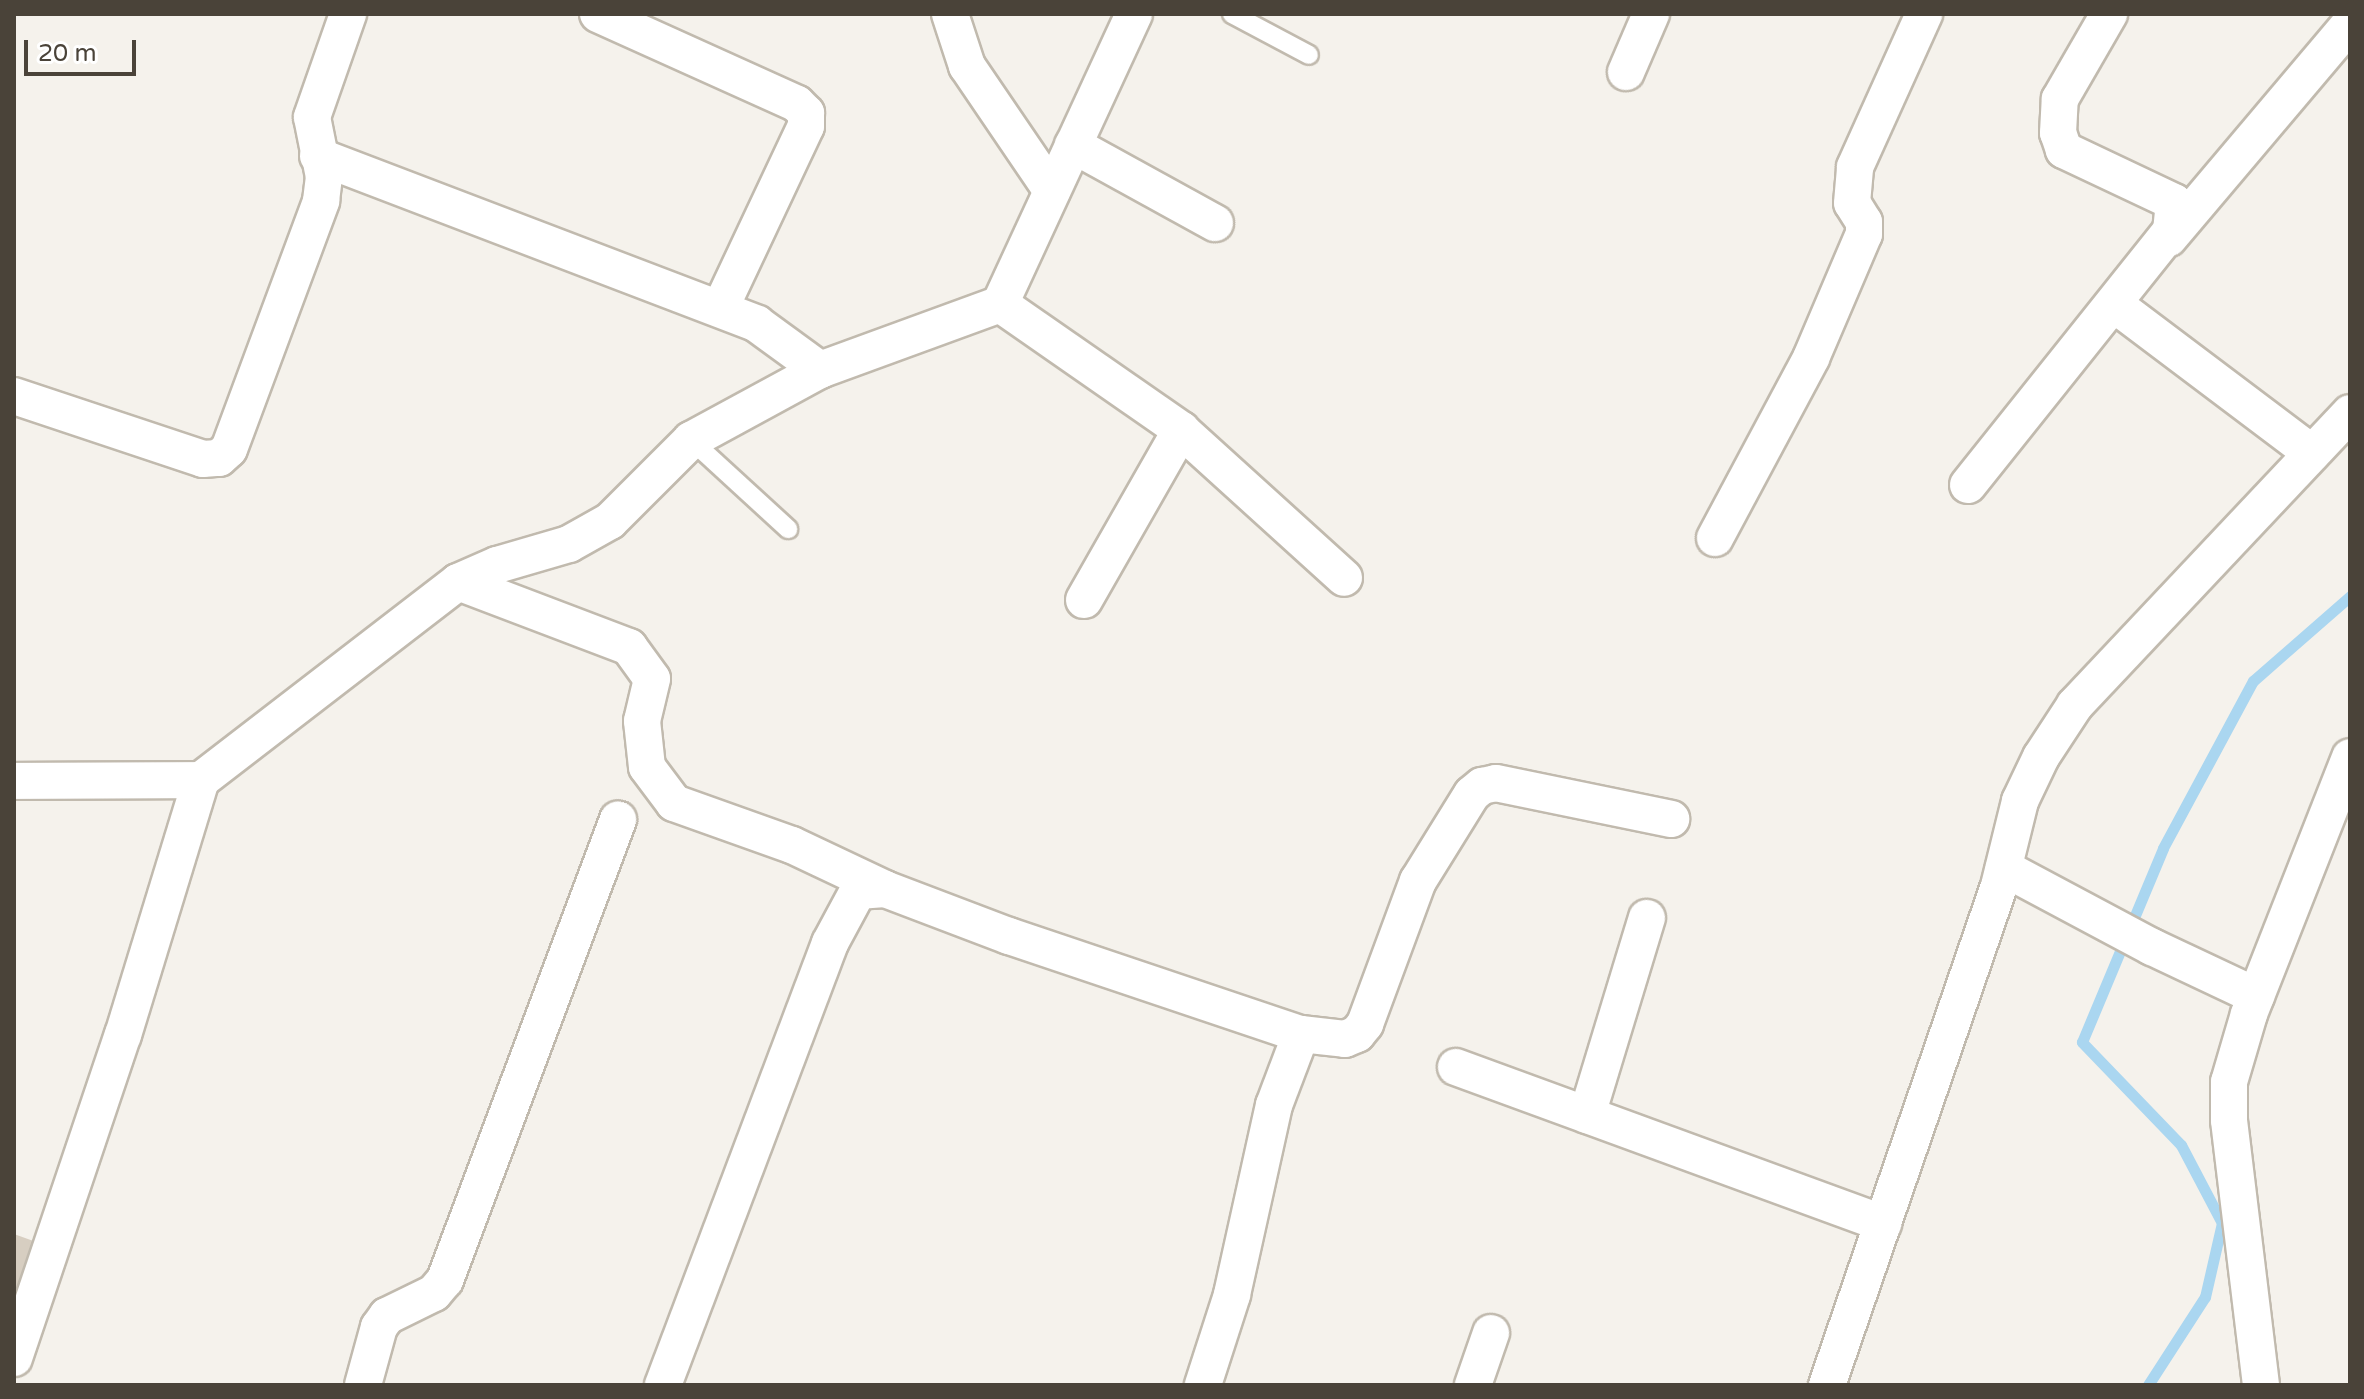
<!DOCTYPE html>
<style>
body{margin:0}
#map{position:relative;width:2364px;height:1399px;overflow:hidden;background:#f5f2ec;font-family:"Varela Round",sans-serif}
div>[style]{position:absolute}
.stream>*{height:11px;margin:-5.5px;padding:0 5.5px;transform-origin:5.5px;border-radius:5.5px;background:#aad6f0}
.building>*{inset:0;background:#d7cec1}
.roads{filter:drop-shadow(2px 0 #c1baae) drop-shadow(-2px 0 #c1baae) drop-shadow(0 2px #c1baae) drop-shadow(0 -2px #c1baae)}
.service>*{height:18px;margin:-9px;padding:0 9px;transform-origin:9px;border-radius:9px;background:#fff}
.minor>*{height:36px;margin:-18px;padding:0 18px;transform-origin:18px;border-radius:18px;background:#fff}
span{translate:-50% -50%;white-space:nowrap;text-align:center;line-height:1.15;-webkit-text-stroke:6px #fff;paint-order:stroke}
.frame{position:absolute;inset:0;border:16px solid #4a4339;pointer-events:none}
.scale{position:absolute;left:24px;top:40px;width:112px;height:36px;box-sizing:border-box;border:4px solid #4a4339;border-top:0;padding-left:10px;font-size:24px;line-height:28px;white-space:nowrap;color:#4a4339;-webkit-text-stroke:6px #fff;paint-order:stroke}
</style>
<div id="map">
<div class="stream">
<div style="left:2148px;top:1385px;width:105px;rotate:-57.1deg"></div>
<div style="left:2205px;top:1297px;width:76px;rotate:-77.1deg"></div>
<div style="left:2222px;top:1223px;width:88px;rotate:-117.7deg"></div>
<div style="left:2181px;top:1145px;width:143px;rotate:-133.9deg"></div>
<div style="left:2082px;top:1042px;width:210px;rotate:-67.3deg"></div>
<div style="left:2163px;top:848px;width:190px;rotate:-61.7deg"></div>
<div style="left:2253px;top:681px;width:129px;rotate:-41.2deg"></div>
</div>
<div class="building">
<div style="clip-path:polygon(14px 1234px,50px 1247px,14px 1346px)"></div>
</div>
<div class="roads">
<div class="service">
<div style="left:1232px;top:14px;width:87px;rotate:28deg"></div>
<div style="left:691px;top:440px;width:132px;rotate:42.5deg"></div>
</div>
<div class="minor">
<div style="left:598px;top:14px;width:218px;rotate:24.3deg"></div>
<div style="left:797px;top:104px;width:13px;rotate:45deg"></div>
<div style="left:806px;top:113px;width:13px;rotate:90deg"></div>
<div style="left:806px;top:126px;width:202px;rotate:115.2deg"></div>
<div style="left:950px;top:14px;width:55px;rotate:71.9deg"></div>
<div style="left:967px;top:66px;width:151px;rotate:55.8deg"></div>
<div style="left:1626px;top:72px;width:63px;rotate:-66.7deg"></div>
<div style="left:1073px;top:145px;width:162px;rotate:28.8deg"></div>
<div style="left:318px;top:156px;width:470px;rotate:20.9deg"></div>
<div style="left:757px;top:324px;width:78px;rotate:36.1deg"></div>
<div style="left:2169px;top:238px;width:280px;rotate:-49.8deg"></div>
<div style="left:1000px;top:304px;width:221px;rotate:34.8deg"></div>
<div style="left:1181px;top:430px;width:220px;rotate:42.2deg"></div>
<div style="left:2114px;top:304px;width:248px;rotate:37deg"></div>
<div style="left:14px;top:396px;width:199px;rotate:18.4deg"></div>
<div style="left:203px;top:459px;width:16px;rotate:-4deg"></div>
<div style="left:219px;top:458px;width:13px;rotate:-42deg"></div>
<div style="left:229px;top:449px;width:265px;rotate:-69.6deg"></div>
<div style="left:321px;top:201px;width:24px;rotate:-83deg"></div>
<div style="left:324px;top:177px;width:61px;rotate:-101.3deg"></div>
<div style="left:312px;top:117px;width:109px;rotate:-70.7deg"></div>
<div style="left:1968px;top:485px;width:325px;rotate:-51.4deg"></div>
<div style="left:2171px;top:231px;width:29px;rotate:-84deg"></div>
<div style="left:2174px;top:202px;width:122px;rotate:-154.7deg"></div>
<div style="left:2064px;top:150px;width:18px;rotate:-109deg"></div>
<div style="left:2058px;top:133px;width:34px;rotate:-87deg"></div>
<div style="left:2060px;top:99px;width:98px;rotate:-60deg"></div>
<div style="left:1715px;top:538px;width:204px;rotate:-61.9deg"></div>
<div style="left:1811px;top:358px;width:135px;rotate:-66.9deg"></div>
<div style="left:1864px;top:234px;width:12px;rotate:-90deg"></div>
<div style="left:1864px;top:222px;width:22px;rotate:-122deg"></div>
<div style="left:1852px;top:203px;width:36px;rotate:-85deg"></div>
<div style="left:1855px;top:167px;width:168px;rotate:-65.7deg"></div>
<div style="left:458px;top:582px;width:183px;rotate:20.8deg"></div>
<div style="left:629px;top:647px;width:39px;rotate:54deg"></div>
<div style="left:652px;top:679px;width:43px;rotate:103.4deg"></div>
<div style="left:642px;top:721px;width:46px;rotate:83.8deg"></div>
<div style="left:647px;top:767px;width:45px;rotate:53.1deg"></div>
<div style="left:674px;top:803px;width:125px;rotate:19.6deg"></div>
<div style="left:792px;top:845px;width:103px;rotate:25.3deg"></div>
<div style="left:1084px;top:600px;width:196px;rotate:-60.3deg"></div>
<div style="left:14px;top:781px;width:187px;rotate:-0.3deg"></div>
<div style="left:201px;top:780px;width:324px;rotate:-37.6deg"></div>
<div style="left:458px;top:582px;width:43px;rotate:-23.6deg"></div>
<div style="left:497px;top:565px;width:75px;rotate:-16.3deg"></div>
<div style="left:569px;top:544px;width:47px;rotate:-29.3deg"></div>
<div style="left:610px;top:521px;width:115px;rotate:-45deg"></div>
<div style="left:691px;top:440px;width:147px;rotate:-28.5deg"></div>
<div style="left:820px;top:370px;width:192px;rotate:-20.1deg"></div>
<div style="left:1000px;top:304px;width:319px;rotate:-65.2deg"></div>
<div style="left:2004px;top:868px;width:168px;rotate:28.1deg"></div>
<div style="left:2152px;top:947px;width:115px;rotate:25.2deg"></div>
<div style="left:1301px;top:1034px;width:44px;rotate:6.5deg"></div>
<div style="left:1345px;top:1039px;width:13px;rotate:-23deg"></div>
<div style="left:1357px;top:1034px;width:13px;rotate:-51deg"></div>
<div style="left:1365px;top:1024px;width:153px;rotate:-69.7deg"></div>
<div style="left:1418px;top:881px;width:102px;rotate:-58.2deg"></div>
<div style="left:1472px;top:794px;width:13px;rotate:-39deg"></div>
<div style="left:1482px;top:786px;width:14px;rotate:-12deg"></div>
<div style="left:1496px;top:783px;width:179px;rotate:11.6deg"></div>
<div style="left:1456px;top:1067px;width:455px;rotate:20.1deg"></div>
<div style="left:1587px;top:1115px;width:206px;rotate:-73.1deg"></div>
<div style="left:14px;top:1358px;width:341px;rotate:-71.4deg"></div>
<div style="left:123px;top:1035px;width:267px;rotate:-73deg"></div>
<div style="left:363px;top:1385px;width:60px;rotate:-74.6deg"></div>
<div style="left:379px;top:1327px;width:14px;rotate:-54deg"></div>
<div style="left:387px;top:1316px;width:52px;rotate:-26.1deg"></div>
<div style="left:434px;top:1293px;width:17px;rotate:-50deg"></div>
<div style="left:445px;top:1280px;width:492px;rotate:-69.4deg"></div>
<div style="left:663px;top:1385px;width:472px;rotate:-69.3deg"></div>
<div style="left:830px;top:943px;width:59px;rotate:-61.7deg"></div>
<div style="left:858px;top:891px;width:27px;rotate:-4deg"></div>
<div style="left:885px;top:889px;width:133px;rotate:20.8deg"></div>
<div style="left:1009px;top:936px;width:308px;rotate:18.6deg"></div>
<div style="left:1301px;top:1034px;width:76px;rotate:110.8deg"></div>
<div style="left:1274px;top:1105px;width:195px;rotate:102.5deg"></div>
<div style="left:1232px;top:1295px;width:95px;rotate:107.9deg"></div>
<div style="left:1473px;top:1385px;width:55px;rotate:-70.9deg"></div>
<div style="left:1827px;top:1385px;width:528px;rotate:-70.98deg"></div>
<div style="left:1999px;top:886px;width:88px;rotate:-76.1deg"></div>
<div style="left:2020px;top:801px;width:49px;rotate:-64.5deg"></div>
<div style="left:2041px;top:757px;width:62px;rotate:-56.8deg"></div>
<div style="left:2075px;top:705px;width:401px;rotate:-46.7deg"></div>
<div style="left:2261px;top:1385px;width:267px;rotate:-96.9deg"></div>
<div style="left:2229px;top:1120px;width:38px;rotate:-90deg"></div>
<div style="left:2229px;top:1082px;width:71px;rotate:-73.6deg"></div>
<div style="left:2249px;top:1014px;width:276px;rotate:-68.5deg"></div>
</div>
</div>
<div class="frame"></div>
<div class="scale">20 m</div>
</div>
